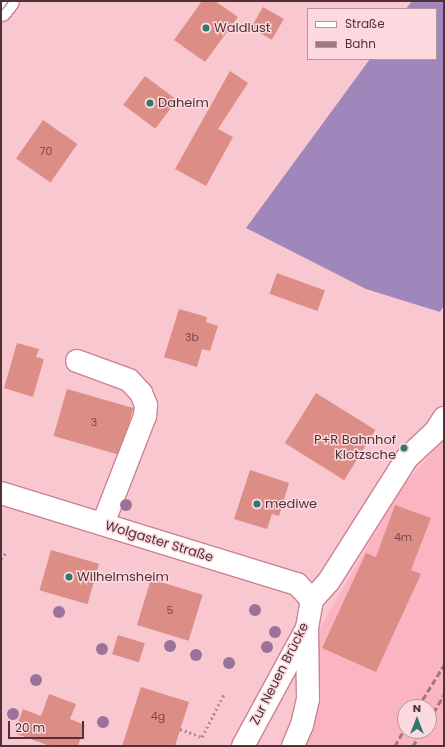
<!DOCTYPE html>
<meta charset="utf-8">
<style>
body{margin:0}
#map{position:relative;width:445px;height:747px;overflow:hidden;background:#f9c7d0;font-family:Poppins,sans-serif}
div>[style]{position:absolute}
.built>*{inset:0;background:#fbb4c2}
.forest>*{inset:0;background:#9f86bb}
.building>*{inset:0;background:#dc8e86;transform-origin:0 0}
.path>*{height:2.5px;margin-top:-1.25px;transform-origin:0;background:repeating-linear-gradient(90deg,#b2878f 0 2px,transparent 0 5px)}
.roads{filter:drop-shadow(1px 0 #cd8191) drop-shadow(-1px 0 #cd8191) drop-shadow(0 1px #cd8191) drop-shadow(0 -1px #cd8191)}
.minor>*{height:22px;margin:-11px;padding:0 11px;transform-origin:11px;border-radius:11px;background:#fff}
.major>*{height:22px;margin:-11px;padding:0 11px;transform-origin:11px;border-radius:11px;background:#fff}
.tram>*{height:1px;margin:-0.5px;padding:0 0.5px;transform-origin:0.5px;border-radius:0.5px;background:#a17880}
.rail>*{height:3px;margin-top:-1.5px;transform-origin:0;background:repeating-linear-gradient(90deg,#a17880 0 6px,transparent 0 9px)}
.trees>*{width:12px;height:12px;margin:-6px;border-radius:50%;background:#9b729a}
.dots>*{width:11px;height:11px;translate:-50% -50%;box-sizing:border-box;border:2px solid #fbd9df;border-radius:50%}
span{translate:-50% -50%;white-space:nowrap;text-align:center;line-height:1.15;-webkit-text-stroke:3px #fbd9df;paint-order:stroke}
.number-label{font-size:11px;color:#74484b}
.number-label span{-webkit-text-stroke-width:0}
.poi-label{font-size:13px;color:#513037}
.left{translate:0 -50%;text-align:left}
.right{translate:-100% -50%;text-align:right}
.street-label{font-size:13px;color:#513037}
.frame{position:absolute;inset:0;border:2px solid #513037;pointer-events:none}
.legend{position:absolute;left:307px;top:8px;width:130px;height:52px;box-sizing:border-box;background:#fbd9df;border:1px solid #b7959c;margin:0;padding:5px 7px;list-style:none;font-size:12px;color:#513037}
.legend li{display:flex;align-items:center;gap:8px;height:20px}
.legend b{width:20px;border:1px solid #b7959c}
.north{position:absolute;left:397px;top:699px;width:40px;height:40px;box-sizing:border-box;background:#fbd9df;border:1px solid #b7959c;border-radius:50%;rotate:0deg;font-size:11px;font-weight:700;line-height:16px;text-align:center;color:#513037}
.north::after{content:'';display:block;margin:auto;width:14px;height:18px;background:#307770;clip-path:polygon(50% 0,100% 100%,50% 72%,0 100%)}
.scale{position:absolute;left:8px;top:721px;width:76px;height:18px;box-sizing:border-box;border:2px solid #513037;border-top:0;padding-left:5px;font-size:12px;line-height:14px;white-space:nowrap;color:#513037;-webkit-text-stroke:3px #fbd9df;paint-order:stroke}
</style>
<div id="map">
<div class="built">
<div style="clip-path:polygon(evenodd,444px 439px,444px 746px,302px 746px,314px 638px,402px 487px,444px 439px,405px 707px,429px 707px,429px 731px,405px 731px,405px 707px)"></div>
</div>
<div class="forest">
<div style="clip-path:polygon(412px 1px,444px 1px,444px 305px,440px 312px,366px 289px,246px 228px,370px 59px,436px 59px,436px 9px,406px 9px)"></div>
</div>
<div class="building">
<div style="clip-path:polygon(202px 1px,215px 1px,238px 17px,205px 62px,174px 40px)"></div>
<div style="left:263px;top:7px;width:24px;height:24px;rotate:30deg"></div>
<div style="clip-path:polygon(230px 71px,248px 83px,218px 129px,233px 137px,206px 186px,175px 169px)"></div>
<div style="left:145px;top:76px;width:40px;height:36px;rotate:37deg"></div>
<div style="left:43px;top:120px;width:42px;height:47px;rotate:35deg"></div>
<div style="left:277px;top:273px;width:51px;height:22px;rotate:20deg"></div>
<div style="clip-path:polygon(179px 309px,207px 317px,206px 322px,218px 326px,210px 351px,202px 349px,197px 367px,164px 357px)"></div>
<div style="clip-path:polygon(17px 343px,39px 349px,36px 357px,44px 359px,33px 397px,4px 388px)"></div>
<div style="left:67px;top:389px;width:69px;height:49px;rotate:16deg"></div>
<div style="left:316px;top:393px;width:70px;height:59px;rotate:32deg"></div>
<div style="clip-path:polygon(250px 470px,289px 483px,279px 516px,272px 514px,267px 529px,234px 519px)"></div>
<div style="clip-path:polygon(395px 505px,431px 518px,411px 570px,421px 574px,376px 672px,322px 648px,366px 553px,376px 557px)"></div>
<div style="left:51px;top:550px;width:50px;height:42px;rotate:16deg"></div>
<div style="left:151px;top:579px;width:54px;height:48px;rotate:17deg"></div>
<div style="left:118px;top:635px;width:28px;height:20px;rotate:17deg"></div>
<div style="clip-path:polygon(141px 687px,189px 702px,175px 746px,122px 746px)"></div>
<div style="clip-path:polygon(49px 694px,76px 704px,70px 719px,85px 725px,78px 746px,50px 746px,14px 733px,23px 709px,41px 716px)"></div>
</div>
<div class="path">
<div style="left:1px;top:559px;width:9px;rotate:-54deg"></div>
<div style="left:180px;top:729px;width:23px;rotate:20deg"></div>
<div style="left:202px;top:737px;width:48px;rotate:-62.9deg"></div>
<div style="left:54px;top:746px;width:2px;rotate:-63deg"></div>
</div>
<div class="roads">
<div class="minor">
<div style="left:77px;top:361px;width:55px;rotate:20.1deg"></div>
<div style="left:129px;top:380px;width:18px;rotate:47deg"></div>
<div style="left:141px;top:393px;width:13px;rotate:67deg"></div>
<div style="left:146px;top:405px;width:11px;rotate:95deg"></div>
<div style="left:145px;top:416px;width:116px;rotate:111.3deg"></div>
<div style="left:1px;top:493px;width:310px;rotate:17.1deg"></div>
<div style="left:297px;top:584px;width:22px;rotate:47deg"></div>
<div style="left:312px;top:600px;width:25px;rotate:-48deg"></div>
<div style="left:329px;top:581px;width:146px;rotate:-57.6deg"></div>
<div style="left:407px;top:458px;width:38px;rotate:-43deg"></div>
<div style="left:435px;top:432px;width:17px;rotate:-57deg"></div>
<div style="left:243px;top:746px;width:134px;rotate:-61.5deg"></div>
<div style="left:307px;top:628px;width:28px;rotate:-80deg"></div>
<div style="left:293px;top:746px;width:23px;rotate:-67deg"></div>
<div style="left:302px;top:725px;width:27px;rotate:-77deg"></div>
<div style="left:308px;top:699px;width:70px;rotate:-90.8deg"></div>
</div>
<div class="major">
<div style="left:1px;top:10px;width:11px;rotate:-52deg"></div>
</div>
</div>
<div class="tram">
<div style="left:1px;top:10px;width:11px;rotate:-52deg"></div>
</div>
<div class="rail">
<div style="left:418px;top:707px;width:49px;rotate:-58.2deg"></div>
<div style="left:429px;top:720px;width:29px;rotate:-59deg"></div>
<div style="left:395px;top:746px;width:21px;rotate:-61deg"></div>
<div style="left:413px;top:746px;width:17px;rotate:-59deg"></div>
</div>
<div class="trees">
<div style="left:126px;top:505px"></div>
<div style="left:255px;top:610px"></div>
<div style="left:59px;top:612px"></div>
<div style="left:275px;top:632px"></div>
<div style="left:170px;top:646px"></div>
<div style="left:267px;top:647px"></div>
<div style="left:102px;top:649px"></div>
<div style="left:196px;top:655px"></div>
<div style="left:229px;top:663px"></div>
<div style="left:36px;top:680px"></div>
<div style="left:13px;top:714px"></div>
<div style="left:103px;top:722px"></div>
</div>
<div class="dots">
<div style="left:206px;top:28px;background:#307770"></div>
<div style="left:150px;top:103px;background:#307770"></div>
<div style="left:404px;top:448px;background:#307770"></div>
<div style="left:257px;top:504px;background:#307770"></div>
<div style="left:69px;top:577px;background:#307770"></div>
</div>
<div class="number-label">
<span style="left:46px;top:151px">70</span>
<span style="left:192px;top:337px">3b</span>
<span style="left:94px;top:422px">3</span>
<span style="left:403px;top:537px">4m</span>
<span style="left:170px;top:610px">5</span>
<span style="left:158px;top:716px">4g</span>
</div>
<div class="poi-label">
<span class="left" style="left:214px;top:28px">Waldlust</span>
<span class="left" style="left:158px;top:103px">Daheim</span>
<span class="right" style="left:396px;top:448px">P+R Bahnhof<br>Klotzsche</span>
<span class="left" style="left:265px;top:504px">mediwe</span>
<span class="left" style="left:77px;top:577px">Wilhelmsheim</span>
</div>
<div class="street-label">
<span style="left:159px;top:542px;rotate:17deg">Wolgaster Straße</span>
<span style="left:280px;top:674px;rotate:-63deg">Zur Neuen Brücke</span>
</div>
<div class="frame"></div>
<ul class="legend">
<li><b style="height:5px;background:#fff"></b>Straße</li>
<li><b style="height:5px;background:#a17880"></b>Bahn</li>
</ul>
<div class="north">N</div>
<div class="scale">20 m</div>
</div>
